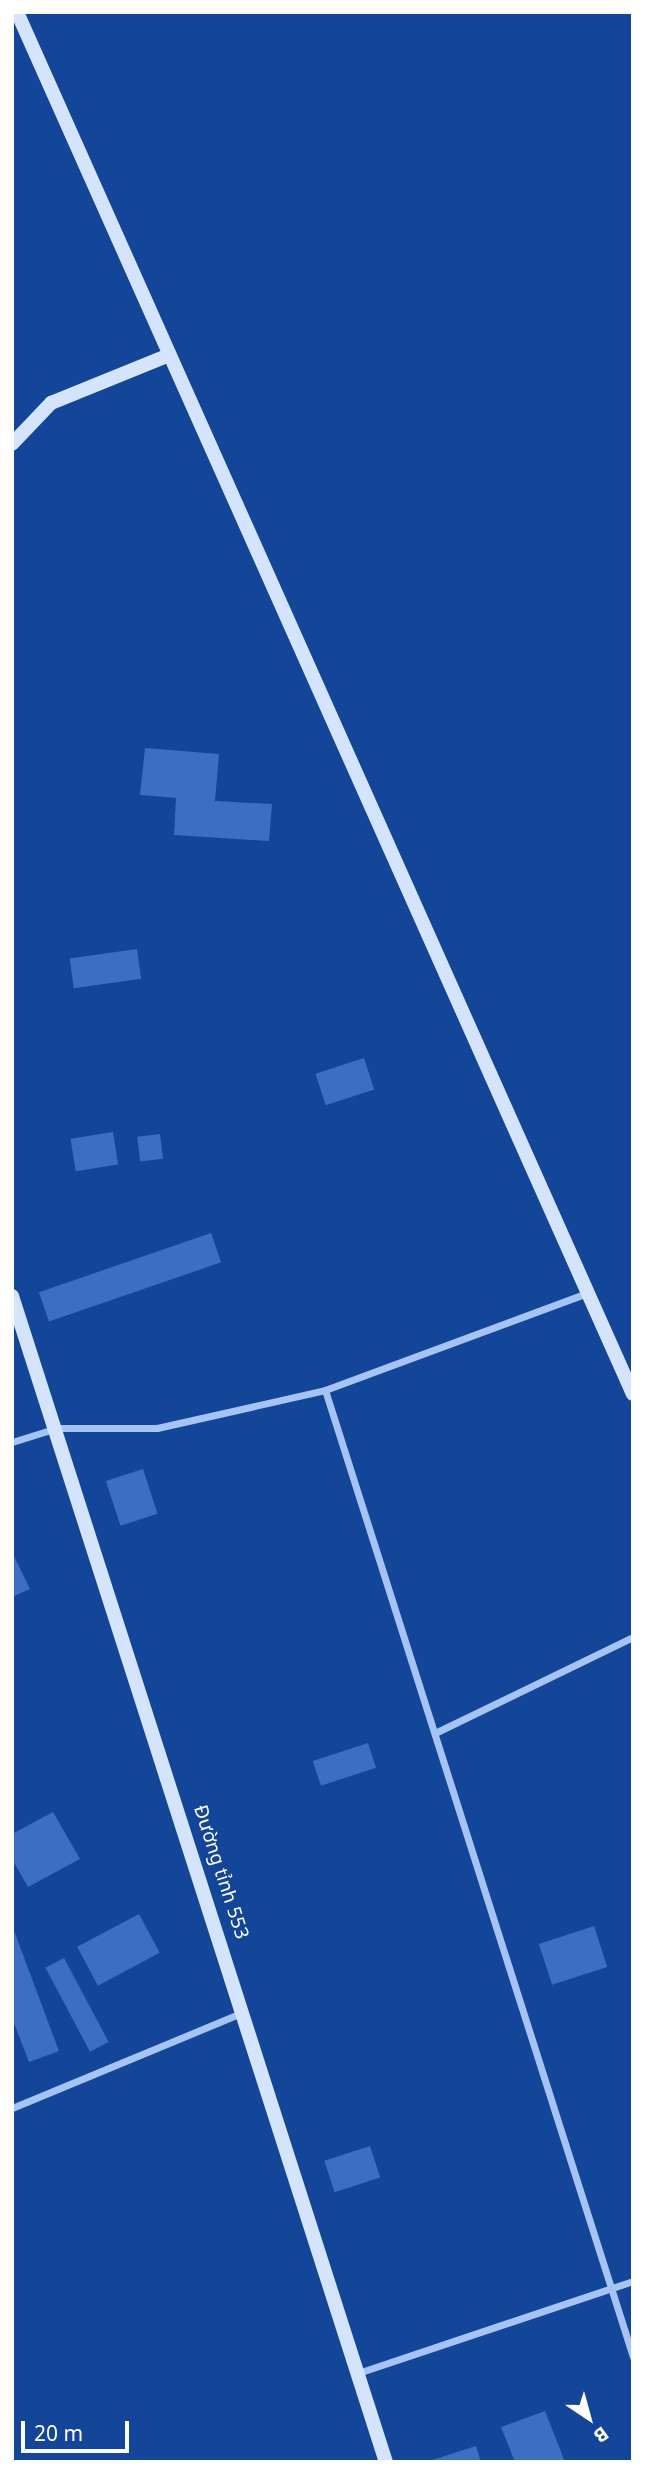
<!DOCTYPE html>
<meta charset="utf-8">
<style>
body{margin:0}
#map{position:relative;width:645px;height:2474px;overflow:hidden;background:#134599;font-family:"Noto Sans",sans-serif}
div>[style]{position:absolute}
.building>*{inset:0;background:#3c6fc1;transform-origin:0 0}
.street>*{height:7px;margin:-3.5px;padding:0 3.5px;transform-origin:3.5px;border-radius:3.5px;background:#a6c4f3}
.secondary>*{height:14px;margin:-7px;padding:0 7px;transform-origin:7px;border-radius:7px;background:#d5e4fd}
span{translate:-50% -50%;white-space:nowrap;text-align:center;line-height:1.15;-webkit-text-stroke:5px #134599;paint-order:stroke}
.street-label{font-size:19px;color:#fff}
.frame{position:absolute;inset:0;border:14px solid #fff;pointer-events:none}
.north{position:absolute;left:554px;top:2383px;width:70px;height:70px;-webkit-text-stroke:5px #134599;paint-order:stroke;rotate:144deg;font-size:19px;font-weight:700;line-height:28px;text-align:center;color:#fff}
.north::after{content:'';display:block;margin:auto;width:24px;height:32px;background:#fff;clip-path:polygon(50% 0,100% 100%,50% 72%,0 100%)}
.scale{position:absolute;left:21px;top:2421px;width:108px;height:32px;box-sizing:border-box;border:4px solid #fff;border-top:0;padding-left:9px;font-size:21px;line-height:24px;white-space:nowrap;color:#fff;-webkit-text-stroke:5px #134599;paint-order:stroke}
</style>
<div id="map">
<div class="building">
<div style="clip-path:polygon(145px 748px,219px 754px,215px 801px,272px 804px,269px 841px,174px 835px,176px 798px,140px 795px)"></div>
<div style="left:137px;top:949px;width:30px;height:68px;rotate:82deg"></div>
<div style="left:364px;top:1058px;width:33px;height:51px;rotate:72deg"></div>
<div style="left:113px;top:1132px;width:33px;height:43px;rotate:81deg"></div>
<div style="left:160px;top:1134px;width:25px;height:23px;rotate:83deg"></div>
<div style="left:211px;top:1233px;width:31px;height:182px;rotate:71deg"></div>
<div style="left:143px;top:1469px;width:47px;height:39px;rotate:72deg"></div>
<div style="clip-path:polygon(12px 1552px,30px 1589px,12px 1597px)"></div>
<div style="left:368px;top:1743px;width:26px;height:58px;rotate:72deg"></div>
<div style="clip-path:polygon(53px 1812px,80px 1859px,28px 1887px,12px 1859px,12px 1834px)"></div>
<div style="left:139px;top:1914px;width:44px;height:70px;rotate:62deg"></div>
<div style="left:594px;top:1926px;width:43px;height:58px;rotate:72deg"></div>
<div style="clip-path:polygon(13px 1928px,59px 2051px,29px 2062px,12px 2018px)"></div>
<div style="left:64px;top:1958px;width:95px;height:21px;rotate:62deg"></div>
<div style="left:370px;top:2146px;width:33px;height:48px;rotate:72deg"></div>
<div style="clip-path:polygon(545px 2411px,565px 2462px,515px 2462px,501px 2427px)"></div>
<div style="clip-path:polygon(476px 2446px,481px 2462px,429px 2462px,429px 2461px)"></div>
</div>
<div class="street">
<div style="left:325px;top:1390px;width:1015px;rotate:72.33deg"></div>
<div style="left:12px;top:1442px;width:47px;rotate:-17.3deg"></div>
<div style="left:57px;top:1428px;width:100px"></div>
<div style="left:157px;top:1428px;width:172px;rotate:-12.7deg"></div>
<div style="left:325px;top:1390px;width:277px;rotate:-20.3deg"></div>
<div style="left:437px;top:1732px;width:218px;rotate:-25.9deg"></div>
<div style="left:12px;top:2108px;width:248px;rotate:-22.5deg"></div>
<div style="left:358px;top:2373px;width:290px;rotate:-18.5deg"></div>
</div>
<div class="secondary">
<div style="left:17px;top:12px;width:1513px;rotate:65.98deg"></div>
<div style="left:12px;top:444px;width:57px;rotate:-46.4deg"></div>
<div style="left:51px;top:403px;width:125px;rotate:-22.1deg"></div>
<div style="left:12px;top:1296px;width:1225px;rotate:72.22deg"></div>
</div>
<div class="street-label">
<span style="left:221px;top:1872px;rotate:72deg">Đường tỉnh 553</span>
</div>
<div class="frame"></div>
<div class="north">B</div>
<div class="scale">20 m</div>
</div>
